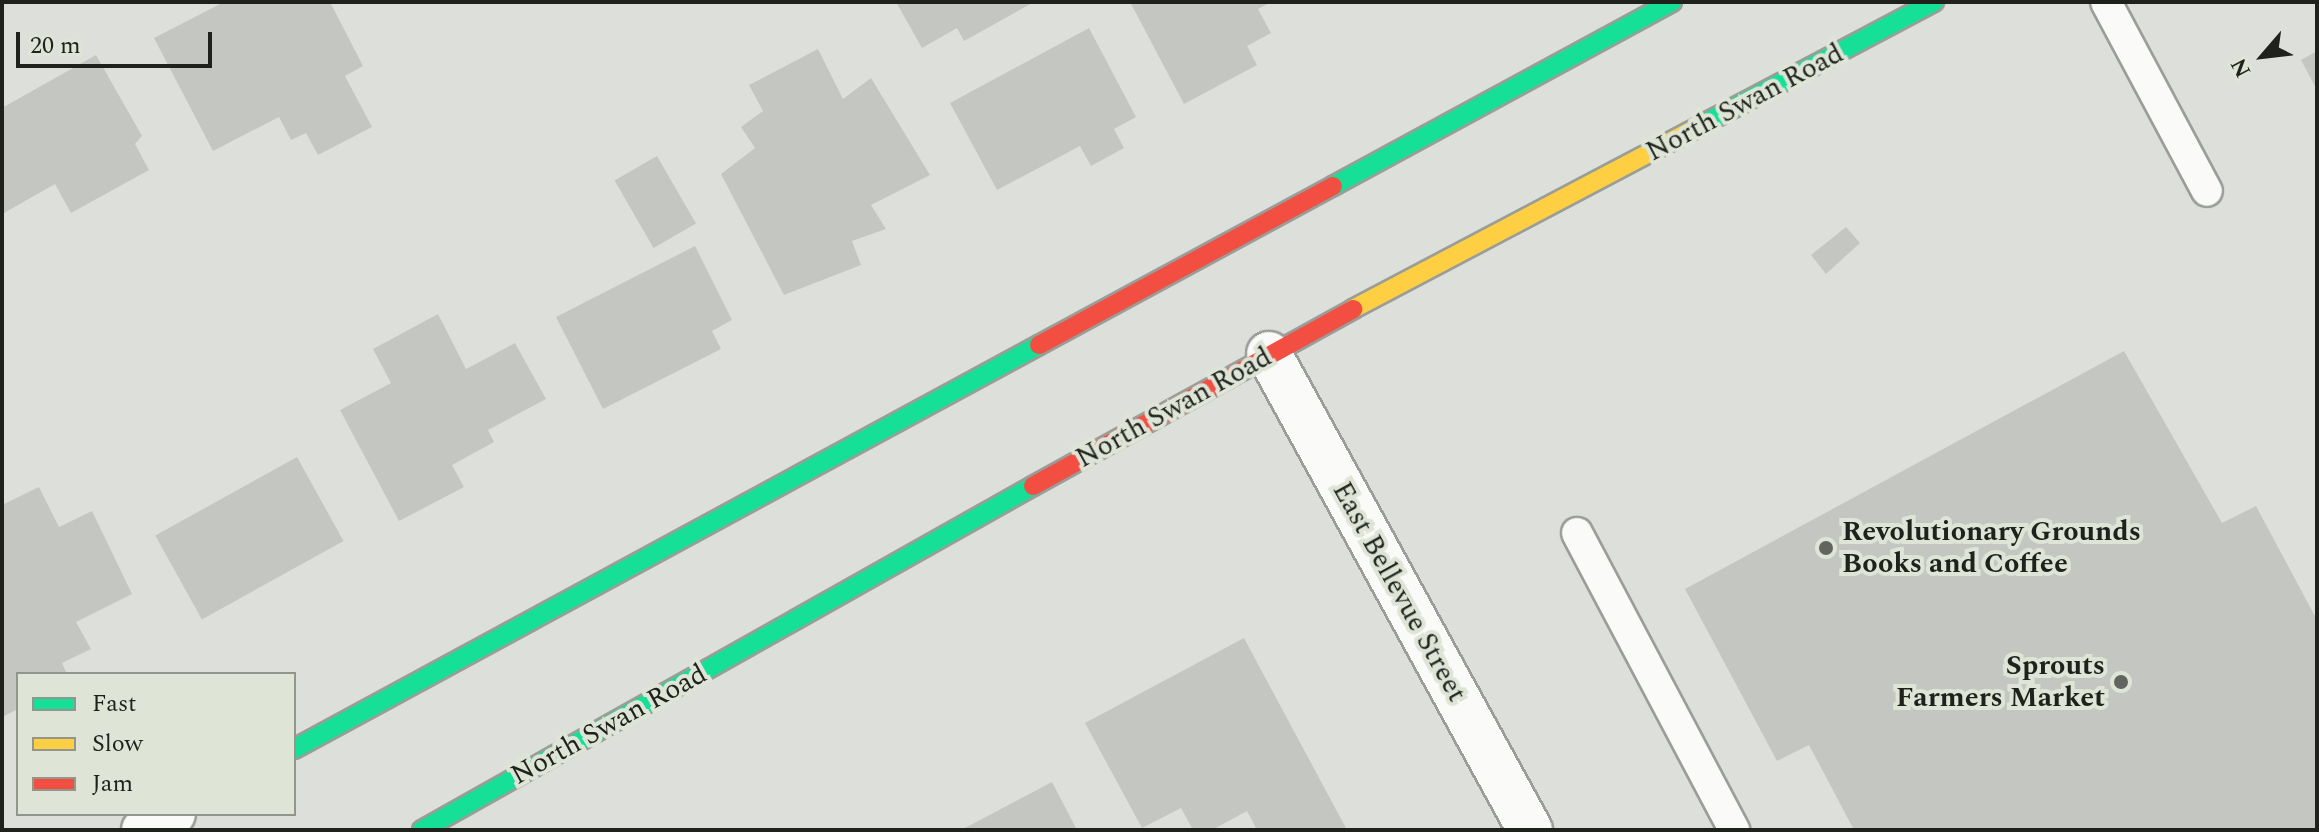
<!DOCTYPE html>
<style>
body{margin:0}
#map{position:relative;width:2319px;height:832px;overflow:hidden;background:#dde0da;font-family:Spectral,serif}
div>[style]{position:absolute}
.building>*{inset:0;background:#c4c7c1;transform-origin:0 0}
.roads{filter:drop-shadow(2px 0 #9a9d98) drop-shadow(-2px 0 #9a9d98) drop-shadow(0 2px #9a9d98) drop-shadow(0 -2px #9a9d98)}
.lane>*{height:30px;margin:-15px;padding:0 15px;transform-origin:15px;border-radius:15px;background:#fafaf9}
.street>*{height:44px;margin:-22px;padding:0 22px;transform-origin:22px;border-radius:22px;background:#fafaf9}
.fast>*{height:18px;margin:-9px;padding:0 9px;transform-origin:9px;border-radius:9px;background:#16e098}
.slow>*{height:18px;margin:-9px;padding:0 9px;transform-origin:9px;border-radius:9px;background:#ffcf43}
.jam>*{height:18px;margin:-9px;padding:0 9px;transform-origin:9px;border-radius:9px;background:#f24e42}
.dots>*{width:22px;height:22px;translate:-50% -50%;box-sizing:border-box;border:4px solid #dee4d6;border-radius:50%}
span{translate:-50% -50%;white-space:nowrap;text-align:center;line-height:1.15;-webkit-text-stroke:8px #dee4d6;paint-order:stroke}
.street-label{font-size:28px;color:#1f211c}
.poi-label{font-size:28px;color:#1f211c;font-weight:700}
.left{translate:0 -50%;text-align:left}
.right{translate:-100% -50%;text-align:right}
.frame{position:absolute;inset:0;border:4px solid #1f211c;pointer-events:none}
.legend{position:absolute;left:16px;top:672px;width:280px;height:144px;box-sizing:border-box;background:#dee4d6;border:2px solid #92968c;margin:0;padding:10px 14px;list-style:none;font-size:24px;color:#1f211c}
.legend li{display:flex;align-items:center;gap:16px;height:40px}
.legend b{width:40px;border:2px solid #92968c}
.north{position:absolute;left:2223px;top:16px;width:80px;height:80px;-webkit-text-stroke:6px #dee4d6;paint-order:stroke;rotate:242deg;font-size:22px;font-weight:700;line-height:32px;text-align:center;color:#1f211c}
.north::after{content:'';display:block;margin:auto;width:28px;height:36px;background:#1f211c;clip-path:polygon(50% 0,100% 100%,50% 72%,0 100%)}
.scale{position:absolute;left:16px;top:32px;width:196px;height:36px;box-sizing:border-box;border:4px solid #1f211c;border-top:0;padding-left:10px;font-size:24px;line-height:28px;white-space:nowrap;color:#1f211c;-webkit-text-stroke:6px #dee4d6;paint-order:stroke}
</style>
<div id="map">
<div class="building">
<div style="clip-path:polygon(224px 2px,330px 2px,363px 66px,345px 76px,372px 127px,318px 155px,306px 133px,291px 140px,279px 117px,213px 151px,154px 38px)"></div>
<div style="clip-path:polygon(896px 2px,1034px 2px,964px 41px,957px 28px,922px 48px)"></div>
<div style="clip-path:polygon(1130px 2px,1271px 2px,1258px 9px,1271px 33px,1247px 46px,1257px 65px,1184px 104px)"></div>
<div style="clip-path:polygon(1089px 28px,1136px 117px,1114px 129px,1124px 148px,1091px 166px,1080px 146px,997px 190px,950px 103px)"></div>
<div style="clip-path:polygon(818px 49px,843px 99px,871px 78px,930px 175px,871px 205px,886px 229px,852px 241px,861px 265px,784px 295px,721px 174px,755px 148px,741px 127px,763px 111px,749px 85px)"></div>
<div style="clip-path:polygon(2317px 51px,2317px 90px,2301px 60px)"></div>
<div style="clip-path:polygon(96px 55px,142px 136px,135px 144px,149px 170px,71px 213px,55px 184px,4px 213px,2px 108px)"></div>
<div style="left:657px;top:156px;width:78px;height:49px;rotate:60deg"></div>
<div style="clip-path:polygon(1846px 227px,1860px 243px,1826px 274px,1811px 255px)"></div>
<div style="clip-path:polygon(695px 246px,732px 320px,712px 331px,721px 349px,603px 409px,556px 317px)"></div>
<div style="clip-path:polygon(438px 314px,466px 369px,515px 343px,546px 399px,488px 430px,494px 442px,452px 465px,464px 487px,399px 521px,340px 410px,391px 383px,373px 349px)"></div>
<div style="clip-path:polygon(2124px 351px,2222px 523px,2256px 506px,2317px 620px,2317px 830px,1854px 830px,1809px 745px,1777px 761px,1685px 589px)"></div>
<div style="left:297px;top:457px;width:96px;height:162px;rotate:61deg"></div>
<div style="clip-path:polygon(39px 487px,59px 527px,92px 511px,132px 594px,76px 622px,91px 649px,62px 663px,67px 674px,18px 674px,18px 709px,2px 717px,2px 505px)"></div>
<div style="clip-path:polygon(1244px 638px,1347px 830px,1257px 830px,1247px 811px,1212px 830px,1193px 830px,1181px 808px,1142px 828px,1085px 723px)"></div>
<div style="clip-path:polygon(1052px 782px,1077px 830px,961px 830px)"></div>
</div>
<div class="roads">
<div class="lane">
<div style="left:2106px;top:2px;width:214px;rotate:61.9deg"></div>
<div style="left:1577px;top:533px;width:336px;rotate:62.1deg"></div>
</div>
<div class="street">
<div style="left:1269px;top:354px;width:543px;rotate:61.26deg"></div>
<div style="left:144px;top:830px;width:33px;rotate:-29deg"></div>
</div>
<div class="fast">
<div style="left:1707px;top:122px;width:257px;rotate:-27.9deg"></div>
<div style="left:1333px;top:186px;width:386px;rotate:-28.5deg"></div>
<div style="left:294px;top:749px;width:847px;rotate:-28.47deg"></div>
<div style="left:422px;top:830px;width:701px;rotate:-29.38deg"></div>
</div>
<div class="slow">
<div style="left:1353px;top:309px;width:400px;rotate:-27.8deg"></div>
</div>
<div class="jam">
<div style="left:1039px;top:345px;width:334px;rotate:-28.4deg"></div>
<div style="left:1033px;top:486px;width:366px;rotate:-28.9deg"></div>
</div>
</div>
<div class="dots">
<div style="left:1826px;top:548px;background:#62645e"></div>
<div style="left:2121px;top:682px;background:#62645e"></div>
</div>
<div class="street-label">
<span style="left:1745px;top:103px;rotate:-28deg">North Swan Road</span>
<span style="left:1174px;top:408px;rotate:-29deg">North Swan Road</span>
<span style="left:1399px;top:592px;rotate:61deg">East Bellevue Street</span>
<span style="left:609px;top:725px;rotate:-29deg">North Swan Road</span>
</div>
<div class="poi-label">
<span class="left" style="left:1842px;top:548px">Revolutionary Grounds<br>Books and Coffee</span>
<span class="right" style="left:2105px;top:682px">Sprouts<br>Farmers Market</span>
</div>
<div class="frame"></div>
<ul class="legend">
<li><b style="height:10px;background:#16e098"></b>Fast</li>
<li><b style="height:10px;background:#ffcf43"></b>Slow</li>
<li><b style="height:10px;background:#f24e42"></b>Jam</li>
</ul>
<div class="north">N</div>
<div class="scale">20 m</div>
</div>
